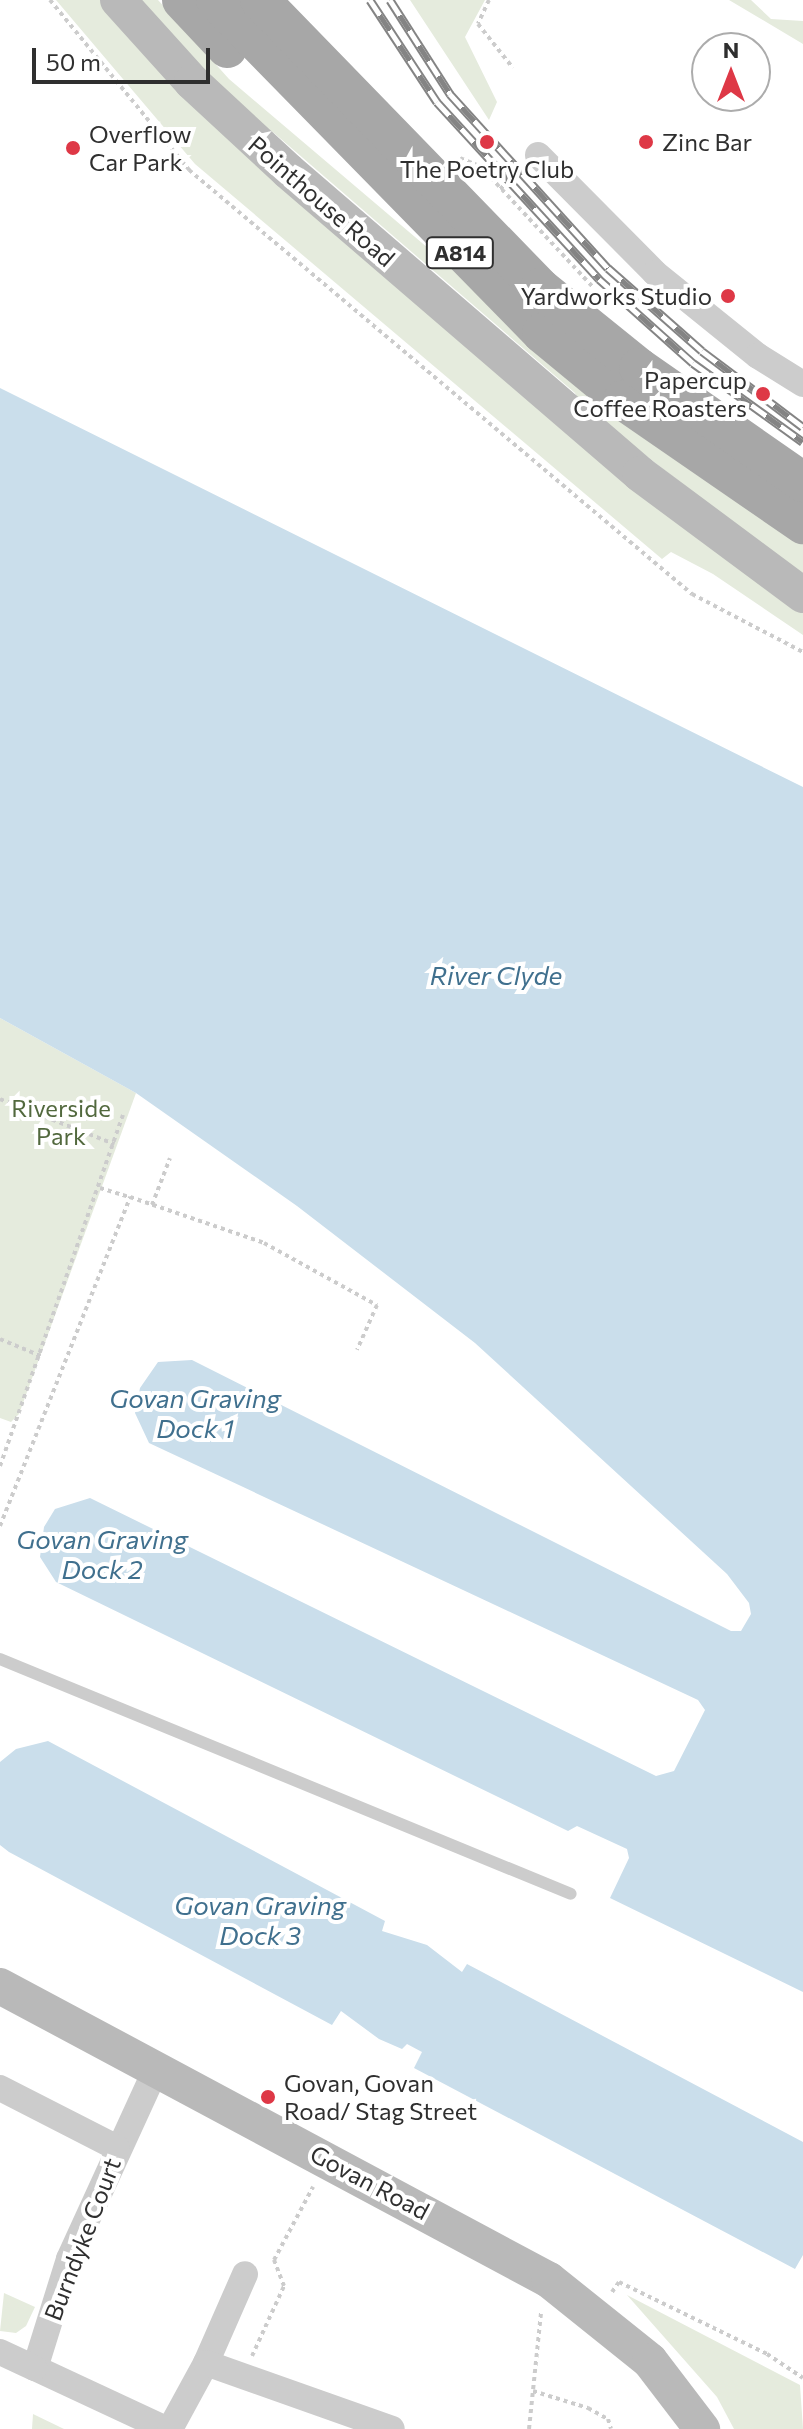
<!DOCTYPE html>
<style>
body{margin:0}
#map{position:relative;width:803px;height:2429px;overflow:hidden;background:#fff;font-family:Commissioner,sans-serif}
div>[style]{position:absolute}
.green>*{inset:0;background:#e5ebdd}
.water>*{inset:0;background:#cadeeb}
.path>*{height:4px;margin-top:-2px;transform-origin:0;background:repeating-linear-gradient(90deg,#ccc 0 4px,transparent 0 8px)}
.lane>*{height:12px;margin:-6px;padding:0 6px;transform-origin:6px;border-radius:6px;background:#ccc}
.street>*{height:26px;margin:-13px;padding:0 13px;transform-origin:13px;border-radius:13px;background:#ccc}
.secondary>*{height:36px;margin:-18px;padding:0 18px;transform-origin:18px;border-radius:18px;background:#b9b9b9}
.primary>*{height:40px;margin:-20px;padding:0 20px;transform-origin:20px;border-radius:20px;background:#a7a7a7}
.rail>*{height:9px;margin-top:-4.5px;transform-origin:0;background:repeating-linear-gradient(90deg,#fff 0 18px,#848484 0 36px);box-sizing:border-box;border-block:2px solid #848484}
.dots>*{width:22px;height:22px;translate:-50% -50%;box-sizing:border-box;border:4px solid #fff;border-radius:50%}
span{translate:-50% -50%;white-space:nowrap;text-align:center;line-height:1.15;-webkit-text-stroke:8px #fff;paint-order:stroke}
.shield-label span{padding:2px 6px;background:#fff;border:2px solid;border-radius:6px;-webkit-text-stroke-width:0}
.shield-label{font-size:22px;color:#2f2f2f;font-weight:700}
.poi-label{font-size:24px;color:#2f2f2f}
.left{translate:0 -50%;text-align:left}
.right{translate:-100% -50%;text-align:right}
.street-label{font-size:24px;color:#2f2f2f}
.park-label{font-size:24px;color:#52693e}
.water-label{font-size:26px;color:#40708e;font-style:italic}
.north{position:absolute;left:691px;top:32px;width:80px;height:80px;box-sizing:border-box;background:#fff;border:2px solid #acacac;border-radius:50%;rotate:0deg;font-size:22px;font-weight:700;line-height:32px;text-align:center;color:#2f2f2f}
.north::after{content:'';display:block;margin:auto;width:28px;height:36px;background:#de3846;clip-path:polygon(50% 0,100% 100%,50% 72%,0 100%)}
.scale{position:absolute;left:32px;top:48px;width:178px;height:36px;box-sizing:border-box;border:4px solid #2f2f2f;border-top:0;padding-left:10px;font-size:24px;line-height:28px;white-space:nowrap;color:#2f2f2f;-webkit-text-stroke:6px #fff;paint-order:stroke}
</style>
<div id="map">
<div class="green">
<div style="clip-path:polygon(56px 0,100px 0,803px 610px,803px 635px,713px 574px,671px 552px,662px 559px,195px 164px)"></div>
<div style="clip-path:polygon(135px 0,158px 0,229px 79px,448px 265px,803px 542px,803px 577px,579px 404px,575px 393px,274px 133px,249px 118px)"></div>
<div style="clip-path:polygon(410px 0,485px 0,465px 37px,497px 102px,489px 120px)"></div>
<div style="clip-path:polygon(729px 0,751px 0,771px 19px,803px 21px,803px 44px)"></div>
<div style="clip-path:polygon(0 1018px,136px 1093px,19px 1414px,11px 1422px,0 1418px)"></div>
<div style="clip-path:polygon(4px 2293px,35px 2307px,26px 2326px,16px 2333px,0 2331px)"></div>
<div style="clip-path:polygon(627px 2295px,800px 2385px,803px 2429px,734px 2429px,717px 2397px)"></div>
<div style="clip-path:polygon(33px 2414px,64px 2429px,32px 2429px)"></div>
</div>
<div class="water">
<div style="clip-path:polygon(0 388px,803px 787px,803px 1992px,610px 1898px,629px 1858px,627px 1849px,577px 1826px,568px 1831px,56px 1582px,40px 1557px,44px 1527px,55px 1509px,90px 1498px,656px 1776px,674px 1771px,705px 1710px,698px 1700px,149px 1443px,135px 1413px,140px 1388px,158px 1362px,192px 1360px,731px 1631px,741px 1631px,751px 1614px,749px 1603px,727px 1574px,475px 1343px,297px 1206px,136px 1093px,0 1018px)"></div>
<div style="clip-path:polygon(48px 1741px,385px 1921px,382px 1931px,427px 1945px,462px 1972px,467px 1964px,803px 2142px,803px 2255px,795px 2269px,414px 2068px,422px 2052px,407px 2044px,402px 2049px,379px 2039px,341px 2011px,332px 2025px,9px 1852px,0 1845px,0 1762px,16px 1749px)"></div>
</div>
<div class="path">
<div style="left:50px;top:0;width:220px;rotate:50.7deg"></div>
<div style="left:189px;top:170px;width:658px;rotate:40.13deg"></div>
<div style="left:692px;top:594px;width:125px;rotate:27.6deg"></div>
<div style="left:489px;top:0;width:26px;rotate:115deg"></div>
<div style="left:478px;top:24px;width:56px;rotate:51.5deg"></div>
<div style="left:460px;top:158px;width:22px;rotate:22deg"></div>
<div style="left:480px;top:166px;width:166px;rotate:47deg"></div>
<div style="left:500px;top:189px;width:30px;rotate:-42deg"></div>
<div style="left:0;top:1099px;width:123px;rotate:21.5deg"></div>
<div style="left:100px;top:1188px;width:31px;rotate:17deg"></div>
<div style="left:152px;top:1205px;width:50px;rotate:-69deg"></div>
<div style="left:0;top:1339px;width:44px;rotate:22.5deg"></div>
<div style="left:0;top:1466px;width:372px;rotate:-70.7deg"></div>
<div style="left:0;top:1526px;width:354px;rotate:-68.4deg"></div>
<div style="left:130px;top:1197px;width:142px;rotate:18.9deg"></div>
<div style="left:264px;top:1243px;width:129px;rotate:28.8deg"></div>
<div style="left:377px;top:1305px;width:49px;rotate:114deg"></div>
<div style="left:612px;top:2292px;width:12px;rotate:-55deg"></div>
<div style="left:619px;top:2282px;width:165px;rotate:25.9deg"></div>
<div style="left:767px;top:2354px;width:43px;rotate:33.7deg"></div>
<div style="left:252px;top:2356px;width:77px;rotate:-65.4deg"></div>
<div style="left:284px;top:2286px;width:28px;rotate:-111deg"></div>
<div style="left:274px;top:2260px;width:83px;rotate:-61.9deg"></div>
<div style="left:533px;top:2391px;width:58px;rotate:17.2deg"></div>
<div style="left:588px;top:2408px;width:23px;rotate:29deg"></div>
<div style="left:608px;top:2419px;width:10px;rotate:73deg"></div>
<div style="left:529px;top:2429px;width:118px;rotate:-84.1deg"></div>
</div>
<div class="lane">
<div style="left:0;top:1659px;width:617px;rotate:22.37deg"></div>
</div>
<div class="street">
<div style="left:538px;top:155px;width:166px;rotate:45.2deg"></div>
<div style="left:655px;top:273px;width:132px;rotate:38.9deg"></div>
<div style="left:758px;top:356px;width:53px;rotate:31.9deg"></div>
<div style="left:156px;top:2069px;width:209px;rotate:114.6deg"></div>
<div style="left:69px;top:2259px;width:114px;rotate:107.3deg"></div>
<div style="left:35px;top:2368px;width:145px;rotate:25deg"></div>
<div style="left:0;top:2088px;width:131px;rotate:27.1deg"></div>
<div style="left:0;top:2352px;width:38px;rotate:25deg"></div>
<div style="left:206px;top:2363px;width:97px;rotate:-66.3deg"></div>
<div style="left:170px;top:2429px;width:75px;rotate:-61.4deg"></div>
<div style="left:206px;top:2363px;width:197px;rotate:19.5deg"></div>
</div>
<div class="secondary">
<div style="left:118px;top:0;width:110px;rotate:47.9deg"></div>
<div style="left:192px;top:82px;width:131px;rotate:42.8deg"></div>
<div style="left:288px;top:171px;width:464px;rotate:40.7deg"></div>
<div style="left:640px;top:474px;width:203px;rotate:36.6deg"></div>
<div style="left:0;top:1986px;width:623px;rotate:28.17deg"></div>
<div style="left:549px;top:2280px;width:129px;rotate:38.7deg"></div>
<div style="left:650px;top:2361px;width:86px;rotate:52.6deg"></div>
</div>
<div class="primary">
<div style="left:182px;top:0;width:66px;rotate:46.8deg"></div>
<div style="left:216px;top:0;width:466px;rotate:45.6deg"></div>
<div style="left:542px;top:333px;width:105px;rotate:39.6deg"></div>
<div style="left:623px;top:400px;width:219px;rotate:34.6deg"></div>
<div style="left:260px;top:0;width:402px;rotate:45.8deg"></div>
<div style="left:540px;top:288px;width:127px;rotate:38.9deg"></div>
<div style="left:639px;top:368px;width:200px;rotate:34.8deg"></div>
</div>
<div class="rail">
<div style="left:370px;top:0;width:122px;rotate:56.7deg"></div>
<div style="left:437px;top:102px;width:240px;rotate:47.5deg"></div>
<div style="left:599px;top:279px;width:126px;rotate:41.8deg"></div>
<div style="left:693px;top:363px;width:135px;rotate:35.7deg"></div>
<div style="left:390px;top:0;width:112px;rotate:57.4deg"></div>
<div style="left:450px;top:94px;width:235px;rotate:47.8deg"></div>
<div style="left:608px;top:268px;width:125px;rotate:41.4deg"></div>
<div style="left:702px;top:351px;width:126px;rotate:37deg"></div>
</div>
<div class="dots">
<div style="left:487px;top:142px;background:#de3846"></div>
<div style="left:646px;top:142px;background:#de3846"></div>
<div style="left:73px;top:148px;background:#de3846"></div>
<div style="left:728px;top:296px;background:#de3846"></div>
<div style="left:763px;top:394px;background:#de3846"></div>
<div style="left:268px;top:2097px;background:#de3846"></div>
</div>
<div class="shield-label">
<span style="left:460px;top:253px">A814</span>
</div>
<div class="poi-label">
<span class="left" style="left:89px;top:148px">Overflow<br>Car Park</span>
<span class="left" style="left:662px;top:142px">Zinc Bar</span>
<span style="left:487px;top:169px">The Poetry Club</span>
<span class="right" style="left:712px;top:296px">Yardworks Studio</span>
<span class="right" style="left:747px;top:394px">Papercup<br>Coffee Roasters</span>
<span class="left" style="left:284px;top:2097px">Govan, Govan<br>Road/ Stag Street</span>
</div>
<div class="street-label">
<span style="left:322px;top:201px;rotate:41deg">Pointhouse Road</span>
<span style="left:370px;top:2182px;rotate:28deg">Govan Road</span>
<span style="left:82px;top:2239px;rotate:-69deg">Burndyke Court</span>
</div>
<div class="park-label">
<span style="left:61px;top:1122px">Riverside<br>Park</span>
</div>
<div class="water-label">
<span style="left:496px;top:975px">River Clyde</span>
<span style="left:195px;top:1413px">Govan Graving<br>Dock 1</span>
<span style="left:102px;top:1554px">Govan Graving<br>Dock 2</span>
<span style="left:260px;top:1920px">Govan Graving<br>Dock 3</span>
</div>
<div class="north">N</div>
<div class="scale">50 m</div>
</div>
